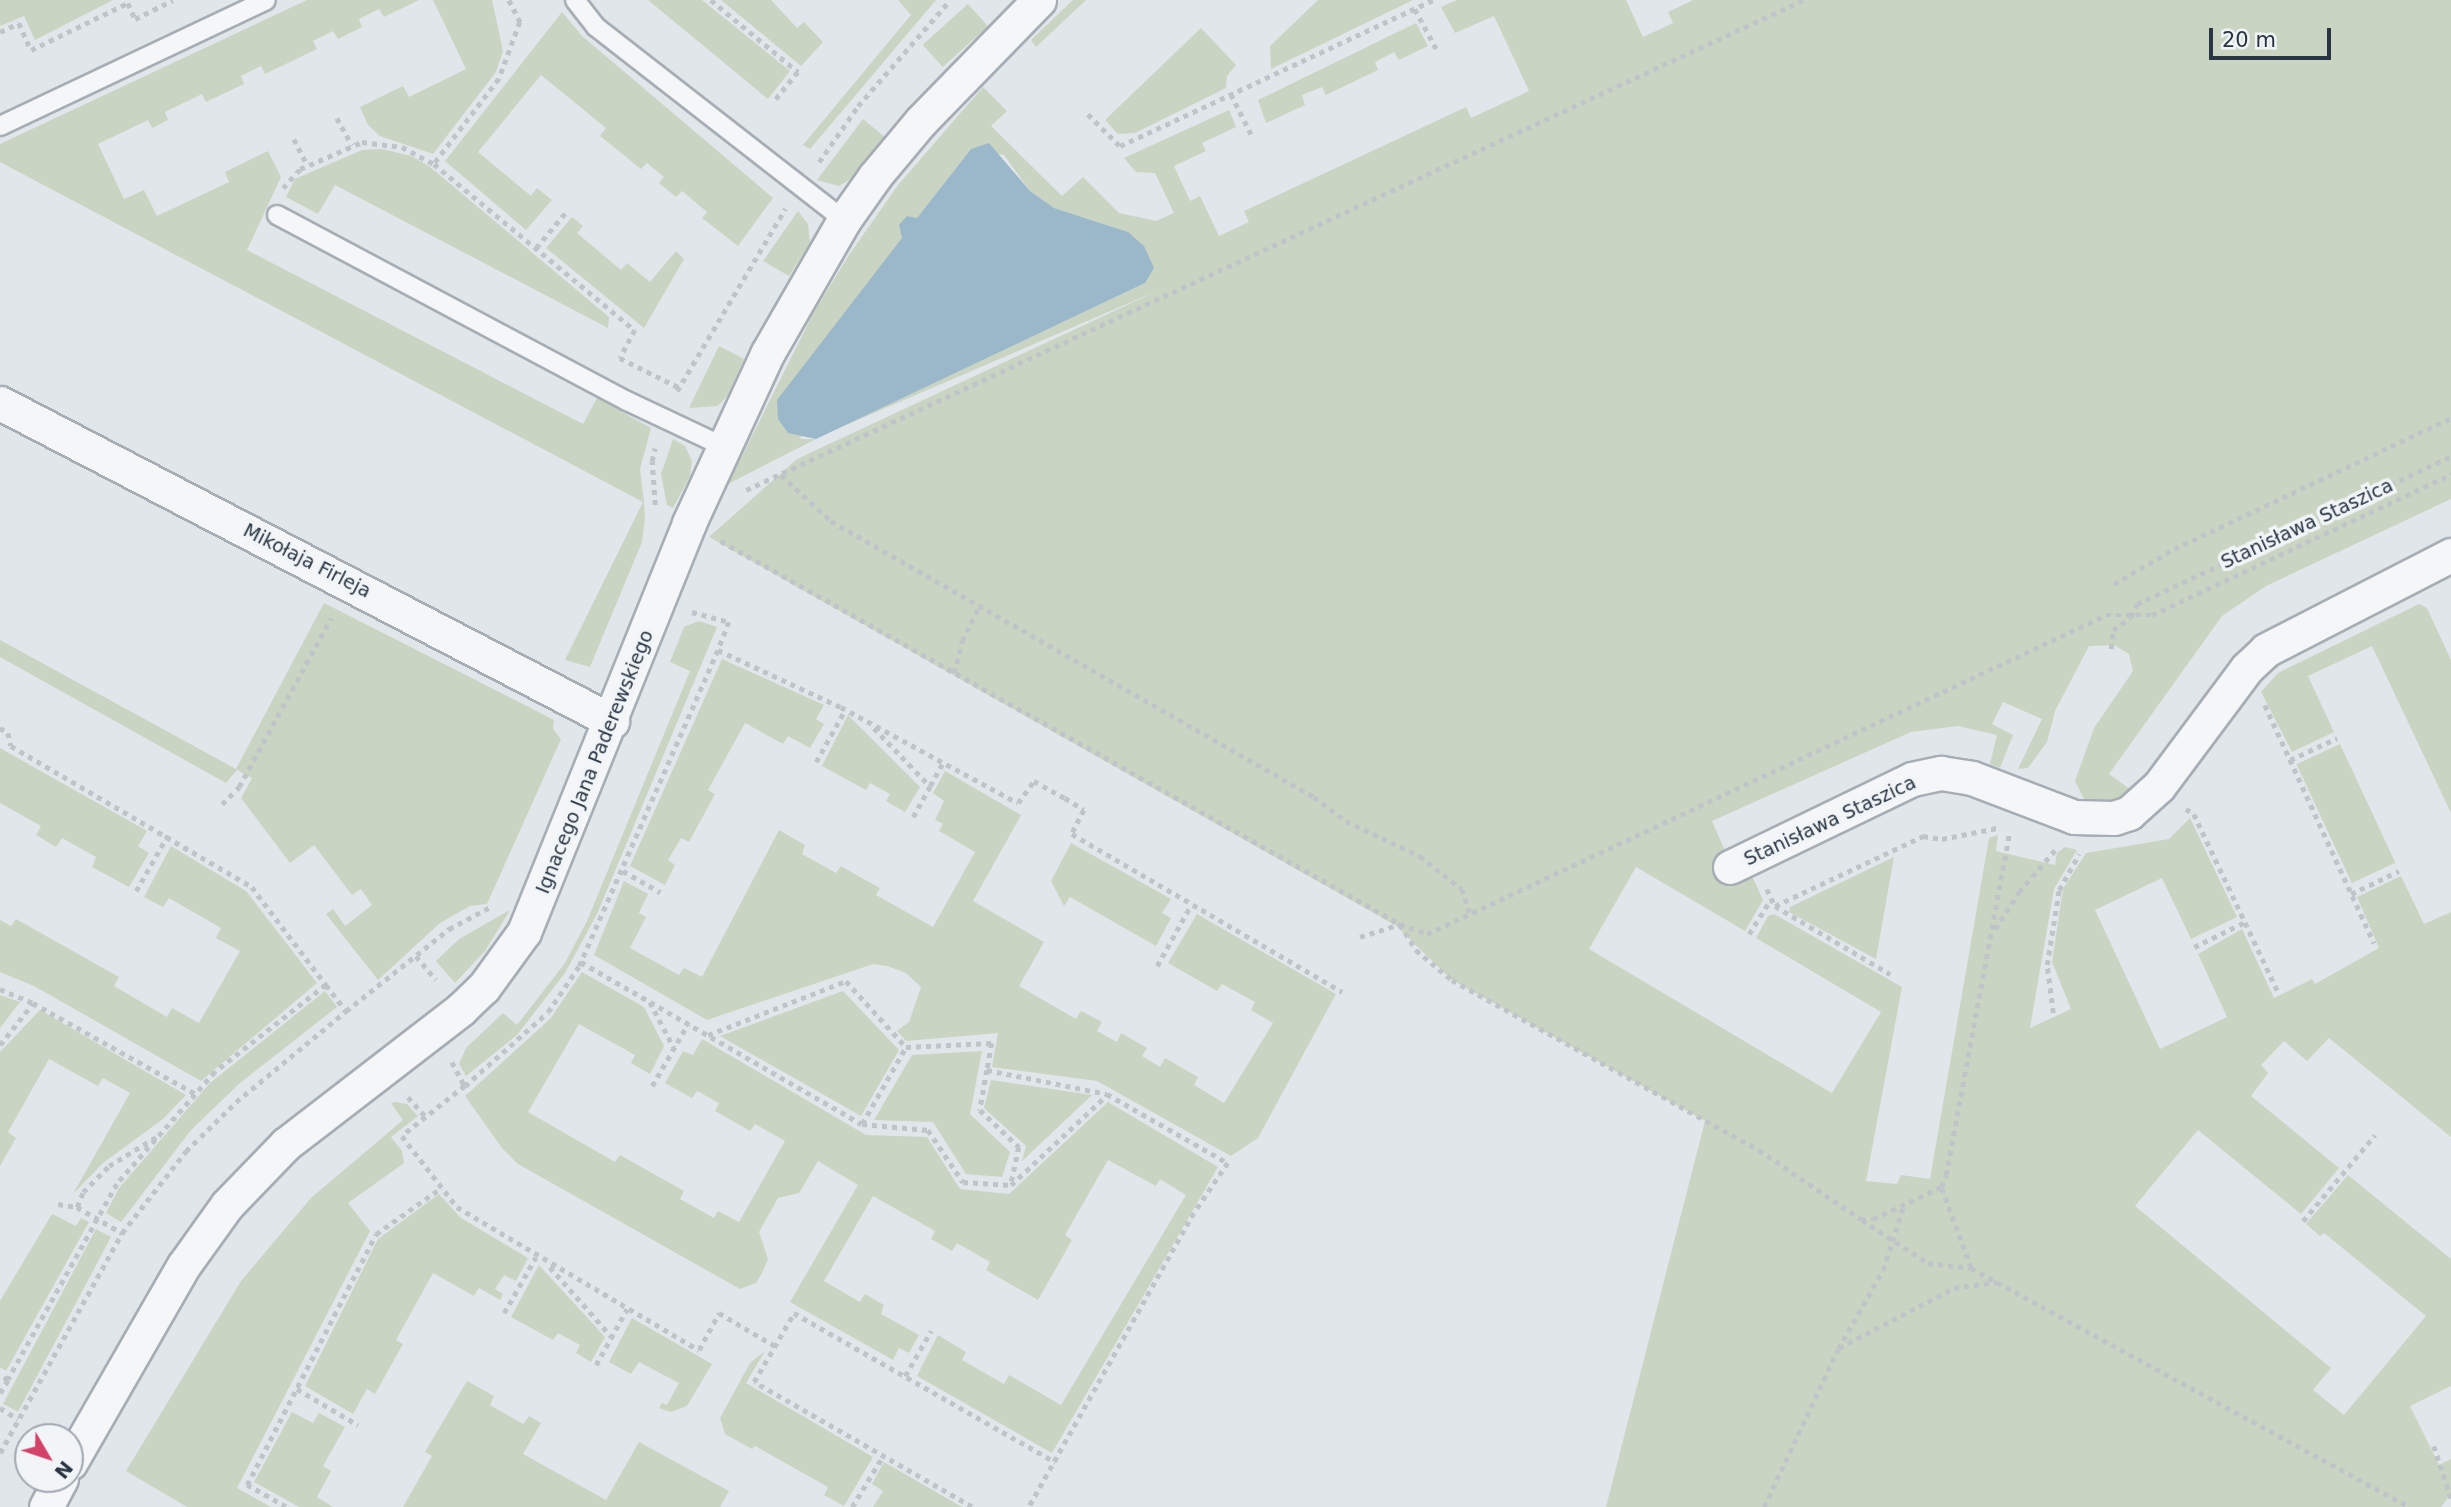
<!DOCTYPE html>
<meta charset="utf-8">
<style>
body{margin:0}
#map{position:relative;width:2451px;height:1507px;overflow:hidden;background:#e1e6ea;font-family:"DejaVu Sans",sans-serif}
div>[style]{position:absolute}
.green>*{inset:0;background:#c9d5c2;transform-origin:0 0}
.water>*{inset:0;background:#9bb8cb}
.path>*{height:4.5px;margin-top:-2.25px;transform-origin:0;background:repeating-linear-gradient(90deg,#bfc4c9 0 5px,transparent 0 10px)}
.roads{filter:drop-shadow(2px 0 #a6adb5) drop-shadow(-2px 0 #a6adb5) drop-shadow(0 2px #a6adb5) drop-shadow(0 -2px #a6adb5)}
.lane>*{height:18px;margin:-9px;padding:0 9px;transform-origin:9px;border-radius:9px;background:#f4f6f8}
.street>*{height:33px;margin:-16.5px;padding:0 16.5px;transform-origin:16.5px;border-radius:16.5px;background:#f4f6f8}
span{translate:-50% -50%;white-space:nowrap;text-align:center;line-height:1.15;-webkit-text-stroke:7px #f1f5f8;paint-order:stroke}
.street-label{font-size:19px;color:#293543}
.north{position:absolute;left:14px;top:1423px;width:70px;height:70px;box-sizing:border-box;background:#f1f5f8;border:2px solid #a1a8b0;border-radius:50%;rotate:129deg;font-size:19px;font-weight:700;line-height:28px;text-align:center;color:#293543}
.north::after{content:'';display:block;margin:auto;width:24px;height:32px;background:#d34269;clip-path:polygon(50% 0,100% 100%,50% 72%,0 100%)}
.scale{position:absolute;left:2209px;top:28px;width:122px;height:32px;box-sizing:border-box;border:4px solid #293543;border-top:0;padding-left:9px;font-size:21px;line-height:24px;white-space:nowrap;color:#293543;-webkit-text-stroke:5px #f1f5f8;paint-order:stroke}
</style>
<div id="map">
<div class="green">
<div style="clip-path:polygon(0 0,113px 0,35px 40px,24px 16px,0 26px)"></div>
<div style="clip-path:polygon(307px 0,419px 0,384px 17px,379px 9px,359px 19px,362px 27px,338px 39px,333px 31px,313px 41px,317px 49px,265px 74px,261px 66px,241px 76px,244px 84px,206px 102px,202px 94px,165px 112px,168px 120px,152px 128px,148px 120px,98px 144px,124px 199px,144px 190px,157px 216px,229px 182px,225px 172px,268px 151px,281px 177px,247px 250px,583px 424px,597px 398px,651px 428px,640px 469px,644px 502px,645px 519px,642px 542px,590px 667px,565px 660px,643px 502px,0 162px,0 144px)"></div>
<div style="clip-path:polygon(433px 0,492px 0,503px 51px,496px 72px,433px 154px,380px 136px,368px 125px,360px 107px,403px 86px,409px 97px,466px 69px)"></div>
<div style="clip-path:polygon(648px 0,702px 0,790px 71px,768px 99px)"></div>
<div style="clip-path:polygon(721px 0,771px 0,797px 28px,804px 22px,823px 42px,801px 66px)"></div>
<div style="clip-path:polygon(898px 0,936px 0,810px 149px,803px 145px,911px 15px)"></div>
<div style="clip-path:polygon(1073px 0,1086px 0,1036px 47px,1031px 40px)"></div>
<div style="clip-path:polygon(1318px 0,1413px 0,1271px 69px,1270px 46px)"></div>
<div style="clip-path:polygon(1457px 0,1626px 0,1643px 37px,1673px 23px,1668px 12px,1693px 0,2451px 0,2451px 499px,2266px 586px,2222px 616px,2109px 774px,2134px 792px,2125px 801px,2086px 803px,2075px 781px,2094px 728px,2133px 671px,2129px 654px,2114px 645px,2089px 646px,2055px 711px,2047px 742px,2028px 768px,2018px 769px,2042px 719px,2003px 702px,1992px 724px,2013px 735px,2000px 768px,1990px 764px,1997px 735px,1958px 726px,1911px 732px,1712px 821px,1725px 851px,1718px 854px,1734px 885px,1752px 876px,1763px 900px,1745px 931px,1636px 867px,1589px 949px,1832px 1093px,1881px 1012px,1756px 938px,1768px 916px,1774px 914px,1902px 987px,1866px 1181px,1897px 1184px,1901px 1175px,1930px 1179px,1989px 838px,1998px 835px,1996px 851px,2055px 865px,2057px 853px,2065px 847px,2077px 850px,2054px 889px,2030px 1028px,2071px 1009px,2052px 962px,2063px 889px,2086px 853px,2169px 839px,2190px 818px,2237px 917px,2191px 939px,2162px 878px,2095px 910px,2160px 1049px,2227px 1017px,2198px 954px,2242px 929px,2274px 998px,2312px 979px,2315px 984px,2379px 948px,2357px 897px,2401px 876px,2424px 924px,2451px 912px,2451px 1137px,2329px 1038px,2307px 1061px,2284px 1041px,2261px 1065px,2268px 1073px,2251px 1096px,2339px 1168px,2301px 1214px,2198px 1130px,2135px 1206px,2331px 1368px,2313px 1390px,2344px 1415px,2426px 1316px,2324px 1233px,2320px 1236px,2306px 1224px,2348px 1175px,2451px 1259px,2451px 1386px,2410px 1406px,2439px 1465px,2451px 1459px,2451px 1494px,2441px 1507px,1606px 1507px,1705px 1121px,1452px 980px,1395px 925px,709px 537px,797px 459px,1157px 291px,832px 431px,1145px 283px,1128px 232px,1054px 208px,1030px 191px,1004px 155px,971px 149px,917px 218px,899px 225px,902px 238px,800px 439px,816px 439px,728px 484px,814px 312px,849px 255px,898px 185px,983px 87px,1007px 111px,991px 126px,1062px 196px,1083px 177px,1119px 213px,1156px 221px,1174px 213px,1155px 173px,1136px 172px,1124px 158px,1229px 110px,1236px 127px,1202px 143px,1206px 151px,1174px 166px,1190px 201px,1200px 196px,1219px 236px,1249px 222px,1244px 211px,1466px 107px,1471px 118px,1529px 91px,1494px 16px,1455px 33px,1441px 7px)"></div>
<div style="left:968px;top:4px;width:30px;height:61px;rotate:48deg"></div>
<div style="clip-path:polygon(562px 12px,582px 36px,773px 198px,738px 246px,702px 218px,707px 212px,682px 191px,676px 197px,659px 183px,664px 177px,647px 163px,641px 169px,600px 136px,606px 128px,541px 75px,478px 152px,531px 196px,537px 188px,552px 200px,526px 230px,445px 161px)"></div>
<div style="clip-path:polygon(1416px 23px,1428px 46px,1399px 60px,1394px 52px,1375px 62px,1378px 70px,1326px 95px,1322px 87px,1302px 95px,1305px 105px,1266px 123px,1258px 100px)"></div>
<div style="clip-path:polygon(1201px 28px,1236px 65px,1227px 76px,1226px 88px,1135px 133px,1118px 134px,1105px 120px)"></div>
<div style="clip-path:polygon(863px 119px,886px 138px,857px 175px,839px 186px,817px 180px)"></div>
<div style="clip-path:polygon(382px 149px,411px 156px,429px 166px,609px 317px,608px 328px,335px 185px,318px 214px,286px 197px,295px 179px,362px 150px)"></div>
<div style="clip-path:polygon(798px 211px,808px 224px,810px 243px,789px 276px,763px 261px)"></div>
<div style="clip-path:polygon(572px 217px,583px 226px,577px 233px,621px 270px,627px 263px,650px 282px,676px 251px,684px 259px,644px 328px,546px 248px)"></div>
<div style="clip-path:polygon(719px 346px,744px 359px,728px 395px,718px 406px,689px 408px)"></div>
<div style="clip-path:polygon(673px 439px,685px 446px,692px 461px,690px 476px,673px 508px,667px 505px,661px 474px)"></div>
<div style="clip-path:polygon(324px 603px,554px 720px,553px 729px,561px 739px,487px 904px,470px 906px,440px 923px,378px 980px,326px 914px,333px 909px,345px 926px,372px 905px,361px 889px,352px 895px,314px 845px,290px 863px,241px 798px,252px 778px,237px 770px,226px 783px,0 657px,0 640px,236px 769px)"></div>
<div style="clip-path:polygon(2419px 604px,2427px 608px,2451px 660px,2451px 813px,2372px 646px,2308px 676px,2334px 732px,2292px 752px,2261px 692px,2278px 673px)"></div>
<div style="clip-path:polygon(699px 621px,717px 627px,597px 914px,565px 973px,517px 1035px,466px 1076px,459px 1064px,466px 1048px,503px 1013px,517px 1025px,565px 963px,587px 921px,690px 671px,670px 662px,684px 627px)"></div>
<div style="clip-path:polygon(722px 659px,824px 705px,816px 719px,824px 724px,810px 748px,788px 736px,783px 744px,745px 723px,708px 790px,715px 794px,689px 842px,681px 838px,668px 860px,675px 865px,665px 885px,630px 866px)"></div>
<div style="clip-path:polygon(848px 715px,920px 787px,905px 812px,886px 801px,890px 794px,870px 783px,866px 790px,822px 766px)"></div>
<div style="left:2340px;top:744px;width:131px;height:48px;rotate:65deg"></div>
<div style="clip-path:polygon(0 748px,147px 831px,138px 846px,149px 853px,129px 887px,92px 867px,96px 857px,62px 838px,56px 847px,36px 835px,41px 826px,0 803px)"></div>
<div style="clip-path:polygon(945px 771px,1021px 815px,973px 901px,1044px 942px,1019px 986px,1076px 1019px,1081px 1011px,1102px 1022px,1097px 1031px,1117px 1042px,1121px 1033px,1147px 1048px,1142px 1056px,1160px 1067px,1165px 1058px,1198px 1077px,1194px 1085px,1224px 1103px,1273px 1023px,1251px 1010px,1255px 1002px,1222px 984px,1217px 991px,1168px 963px,1197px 914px,1336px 994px,1258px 1138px,1231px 1156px,1097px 1081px,992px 1067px,998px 1033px,906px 1041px,897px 1031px,909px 1022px,921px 987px,906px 973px,887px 966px,873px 964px,707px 1020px,594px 955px,624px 881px,648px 894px,639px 913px,646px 917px,630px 948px,679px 975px,684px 968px,702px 977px,779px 830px,805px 845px,802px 854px,836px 873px,841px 866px,860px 877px,880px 888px,876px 895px,933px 927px,975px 852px,939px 831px,943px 824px,935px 820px,944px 801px,933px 793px)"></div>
<div style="clip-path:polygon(1071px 843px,1171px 899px,1162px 913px,1171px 918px,1156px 946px,1070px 897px,1064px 906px,1051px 881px)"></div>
<div style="clip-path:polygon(171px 846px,246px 891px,317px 983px,201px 1081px,34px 986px,0 972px,0 920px,11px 926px,16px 919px,119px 977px,114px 986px,167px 1017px,172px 1008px,199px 1023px,240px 951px,216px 938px,221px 928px,169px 898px,163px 907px,144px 897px)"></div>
<div style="clip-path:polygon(1894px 857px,1876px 959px,1789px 912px,1790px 907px)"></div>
<div style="clip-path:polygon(510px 910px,485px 951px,455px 983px,436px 961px,459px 939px)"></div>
<div style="clip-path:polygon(582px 972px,644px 1007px,664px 1046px,650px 1074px,631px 1063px,635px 1055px,579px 1024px,528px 1112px,615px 1162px,620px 1155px,684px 1191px,680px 1199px,714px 1218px,718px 1211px,739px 1222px,785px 1141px,755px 1124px,750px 1131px,715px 1111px,719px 1103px,697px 1091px,692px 1098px,665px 1083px,683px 1051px,693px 1055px,702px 1039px,866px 1135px,927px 1137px,960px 1189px,1009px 1194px,1108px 1102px,1218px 1167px,1052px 1453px,917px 1376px,924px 1362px,938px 1335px,966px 1352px,962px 1360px,1004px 1384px,1009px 1375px,1061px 1405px,1186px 1195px,1160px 1179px,1156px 1186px,1108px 1160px,1065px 1235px,1072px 1240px,1038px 1300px,986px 1270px,990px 1262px,957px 1243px,952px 1251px,931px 1239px,935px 1231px,873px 1196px,824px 1281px,860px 1302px,865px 1294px,884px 1305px,881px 1314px,919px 1335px,909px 1353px,899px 1348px,893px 1360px,790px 1302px,858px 1185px,818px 1161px,799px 1193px,778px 1198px,759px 1232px,768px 1259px,763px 1271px,756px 1283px,740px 1289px,518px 1164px,502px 1148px,465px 1096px,550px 1019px)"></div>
<div style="clip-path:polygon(325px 991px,337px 1007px,240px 1083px,191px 1130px,121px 1222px,106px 1213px,119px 1188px,210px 1083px)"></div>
<div style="clip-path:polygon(843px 991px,899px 1050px,861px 1116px,720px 1036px)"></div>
<div style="clip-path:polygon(0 995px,20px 1002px,0 1028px)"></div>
<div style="clip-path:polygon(40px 1010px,186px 1095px,163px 1119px,103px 1163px,73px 1194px,130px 1093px,103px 1078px,98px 1086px,49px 1059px,8px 1132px,16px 1138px,0 1166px,0 1052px)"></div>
<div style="clip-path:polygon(982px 1051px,970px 1114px,1010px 1152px,1002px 1177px,966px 1174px,933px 1122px,874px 1120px,912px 1055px)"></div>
<div style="clip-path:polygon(991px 1080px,1092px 1095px,1022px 1161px,1026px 1146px,984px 1108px)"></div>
<div style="clip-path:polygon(395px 1102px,407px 1104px,418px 1116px,391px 1137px,402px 1151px,404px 1163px,348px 1203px,370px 1231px,237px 1488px,271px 1507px,187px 1507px,126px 1471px,241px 1281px,311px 1198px,403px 1120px,391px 1103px)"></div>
<div style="clip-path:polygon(439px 1194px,461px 1218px,528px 1258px,516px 1281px,504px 1275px,495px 1289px,503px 1294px,500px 1300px,479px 1288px,474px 1296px,433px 1273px,396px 1340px,403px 1344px,375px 1394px,367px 1389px,353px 1414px,305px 1386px,378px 1239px)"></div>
<div style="clip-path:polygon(52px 1214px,76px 1226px,81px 1218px,89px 1222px,6px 1371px,0 1367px,0 1301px)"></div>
<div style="left:96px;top:1229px;width:17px;height:198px;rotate:28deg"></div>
<div style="clip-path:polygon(539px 1265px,605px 1337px,591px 1362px,576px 1353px,580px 1345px,558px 1333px,553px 1340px,511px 1317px)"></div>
<div style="clip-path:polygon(632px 1318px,712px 1364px,687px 1406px,671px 1412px,659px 1408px,662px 1403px,667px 1405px,679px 1383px,639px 1362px,631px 1374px,609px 1362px)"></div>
<div style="clip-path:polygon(765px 1351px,746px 1383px,873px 1457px,844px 1506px,824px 1495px,828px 1487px,755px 1446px,752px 1449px,725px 1434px,720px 1418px,750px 1363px)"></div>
<div style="clip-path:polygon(467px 1381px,494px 1396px,490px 1405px,523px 1424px,529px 1416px,541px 1423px,523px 1454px,606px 1500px,639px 1442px,729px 1491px,720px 1507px,403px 1507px,432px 1456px,425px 1452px)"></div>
<div style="clip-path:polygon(292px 1412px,313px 1423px,319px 1413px,345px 1427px,323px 1466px,331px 1471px,317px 1497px,333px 1507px,299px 1507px,254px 1482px)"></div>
<div style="clip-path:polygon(884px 1462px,962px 1507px,873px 1507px,883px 1491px,872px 1484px)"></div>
</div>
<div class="water">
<div style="clip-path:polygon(989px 143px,1030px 191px,1054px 208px,1128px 232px,1144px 246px,1154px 268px,1145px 283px,816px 439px,788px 433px,778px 419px,777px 400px,902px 238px,899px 225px,907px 216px,917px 218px,971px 149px)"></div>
</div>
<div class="path">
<div style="left:509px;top:0;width:25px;rotate:63deg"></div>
<div style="left:520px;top:22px;width:61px;rotate:110.2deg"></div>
<div style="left:499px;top:79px;width:107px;rotate:127.4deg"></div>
<div style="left:434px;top:164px;width:261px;rotate:39.6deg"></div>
<div style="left:635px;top:330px;width:32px;rotate:118deg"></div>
<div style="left:620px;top:358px;width:65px;rotate:26.6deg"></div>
<div style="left:711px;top:0;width:113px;rotate:39.6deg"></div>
<div style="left:798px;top:72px;width:38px;rotate:129deg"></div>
<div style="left:1415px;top:9px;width:47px;rotate:61.8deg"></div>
<div style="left:0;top:32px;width:21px;rotate:-25deg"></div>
<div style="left:19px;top:23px;width:30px;rotate:66deg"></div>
<div style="left:31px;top:50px;width:108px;rotate:-25.9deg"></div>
<div style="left:128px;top:3px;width:17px;rotate:66deg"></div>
<div style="left:135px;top:19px;width:42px;rotate:-26.6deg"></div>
<div style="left:1231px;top:94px;width:49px;rotate:63.4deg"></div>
<div style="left:1088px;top:114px;width:45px;rotate:45deg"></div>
<div style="left:1120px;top:146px;width:345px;rotate:-25deg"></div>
<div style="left:337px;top:118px;width:31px;rotate:61deg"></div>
<div style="left:294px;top:139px;width:29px;rotate:63deg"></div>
<div style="left:819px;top:162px;width:68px;rotate:-55.1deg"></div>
<div style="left:858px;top:106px;width:140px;rotate:-49deg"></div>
<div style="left:283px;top:188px;width:25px;rotate:-48deg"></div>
<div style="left:300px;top:169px;width:68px;rotate:-23.5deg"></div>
<div style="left:362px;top:142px;width:40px;rotate:7.1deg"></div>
<div style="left:402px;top:147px;width:36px;rotate:28deg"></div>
<div style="left:536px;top:248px;width:47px;rotate:-50.2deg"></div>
<div style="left:677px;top:391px;width:212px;rotate:-59.3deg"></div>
<div style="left:781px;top:475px;width:68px;rotate:42.6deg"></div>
<div style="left:831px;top:521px;width:556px;rotate:29.74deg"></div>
<div style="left:1314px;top:797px;width:40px;rotate:37deg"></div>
<div style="left:1346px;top:821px;width:82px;rotate:25.3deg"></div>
<div style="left:1420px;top:856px;width:53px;rotate:38.2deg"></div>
<div style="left:1462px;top:889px;width:25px;rotate:72deg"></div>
<div style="left:746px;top:490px;width:1165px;rotate:-24.87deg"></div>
<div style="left:655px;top:505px;width:44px;rotate:-93.9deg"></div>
<div style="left:652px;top:461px;width:13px;rotate:-77deg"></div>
<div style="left:721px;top:541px;width:780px;rotate:29.43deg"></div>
<div style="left:1400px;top:924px;width:31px;rotate:58deg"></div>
<div style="left:1416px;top:950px;width:47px;rotate:39.8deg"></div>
<div style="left:1452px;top:980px;width:351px;rotate:29deg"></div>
<div style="left:1759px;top:1150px;width:123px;rotate:34.1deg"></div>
<div style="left:1861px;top:1219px;width:12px"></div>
<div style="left:1873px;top:1219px;width:75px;rotate:-25.2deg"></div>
<div style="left:1941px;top:1187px;width:13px;rotate:-67deg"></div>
<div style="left:1946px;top:1175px;width:350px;rotate:-79.5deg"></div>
<div style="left:2114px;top:584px;width:69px;rotate:-30.3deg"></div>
<div style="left:2174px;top:549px;width:306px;rotate:-25.3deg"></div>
<div style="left:692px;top:612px;width:38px;rotate:15deg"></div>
<div style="left:729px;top:622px;width:30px;rotate:111deg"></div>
<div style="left:718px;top:650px;width:136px;rotate:24.9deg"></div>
<div style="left:841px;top:707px;width:201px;rotate:28.5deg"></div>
<div style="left:1018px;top:803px;width:27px;rotate:-54deg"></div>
<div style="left:1034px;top:781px;width:35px;rotate:29deg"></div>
<div style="left:1065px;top:798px;width:22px;rotate:32deg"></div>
<div style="left:1084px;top:810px;width:27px;rotate:117deg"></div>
<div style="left:1072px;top:834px;width:313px;rotate:30.3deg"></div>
<div style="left:2111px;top:649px;width:19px;rotate:-84deg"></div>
<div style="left:2113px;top:630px;width:22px;rotate:-36deg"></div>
<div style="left:2131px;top:617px;width:14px;rotate:-65deg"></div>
<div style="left:2137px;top:604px;width:347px;rotate:-25.2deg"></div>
<div style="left:954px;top:673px;width:33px;rotate:-76deg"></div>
<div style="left:962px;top:641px;width:41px;rotate:-64.1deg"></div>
<div style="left:2265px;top:705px;width:262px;rotate:65.4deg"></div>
<div style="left:0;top:728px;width:9px;rotate:32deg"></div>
<div style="left:8px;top:733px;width:13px;rotate:77deg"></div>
<div style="left:11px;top:746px;width:279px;rotate:30.3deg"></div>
<div style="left:252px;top:887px;width:123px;rotate:52.9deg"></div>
<div style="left:326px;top:985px;width:141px;rotate:141.9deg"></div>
<div style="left:215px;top:1072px;width:149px;rotate:131.2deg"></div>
<div style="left:117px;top:1184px;width:224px;rotate:119.1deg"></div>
<div style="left:8px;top:1380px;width:9px;rotate:-153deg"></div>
<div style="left:874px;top:728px;width:81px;rotate:46deg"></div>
<div style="left:930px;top:786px;width:25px;rotate:-61deg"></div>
<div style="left:2290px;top:760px;width:52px;rotate:-25.1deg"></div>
<div style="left:816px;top:762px;width:60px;rotate:-60.9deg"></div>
<div style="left:222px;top:804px;width:24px;rotate:-45deg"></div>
<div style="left:239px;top:787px;width:192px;rotate:-61.4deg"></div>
<div style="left:2186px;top:809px;width:9px;rotate:32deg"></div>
<div style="left:2194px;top:814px;width:197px;rotate:64.7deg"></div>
<div style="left:913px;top:817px;width:35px;rotate:-61deg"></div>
<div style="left:623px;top:871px;width:43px;rotate:29.6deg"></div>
<div style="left:1767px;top:889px;width:19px;rotate:65deg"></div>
<div style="left:1775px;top:906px;width:164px;rotate:-25.3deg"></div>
<div style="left:1923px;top:836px;width:19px;rotate:9deg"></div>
<div style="left:1942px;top:839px;width:56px;rotate:-11.3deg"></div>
<div style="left:136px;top:891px;width:64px;rotate:-60.3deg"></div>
<div style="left:2351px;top:894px;width:53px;rotate:-25.6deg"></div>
<div style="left:1775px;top:906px;width:134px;rotate:30.6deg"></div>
<div style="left:1995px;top:929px;width:44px;rotate:-57deg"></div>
<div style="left:2019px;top:892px;width:55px;rotate:-49.4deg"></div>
<div style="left:1749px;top:934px;width:41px;rotate:-57.8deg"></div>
<div style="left:1360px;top:937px;width:42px;rotate:-18deg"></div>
<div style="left:1400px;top:924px;width:29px;rotate:20deg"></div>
<div style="left:1427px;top:934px;width:750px;rotate:-25.16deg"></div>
<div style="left:2106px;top:615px;width:46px"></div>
<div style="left:2152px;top:615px;width:331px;rotate:-25.2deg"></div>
<div style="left:2194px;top:947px;width:57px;rotate:-26.1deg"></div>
<div style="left:416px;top:956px;width:31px;rotate:50deg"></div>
<div style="left:581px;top:962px;width:324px;rotate:30deg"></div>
<div style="left:862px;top:1124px;width:66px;rotate:5.2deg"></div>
<div style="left:928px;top:1130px;width:63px;rotate:56.1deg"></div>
<div style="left:963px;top:1182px;width:48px;rotate:3.6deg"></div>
<div style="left:1011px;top:1185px;width:132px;rotate:-43.2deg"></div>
<div style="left:1157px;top:966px;width:70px;rotate:-60.9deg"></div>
<div style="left:326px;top:985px;width:33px;rotate:52deg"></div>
<div style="left:0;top:989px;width:36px;rotate:23deg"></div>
<div style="left:33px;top:1003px;width:187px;rotate:29.2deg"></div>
<div style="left:650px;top:1002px;width:52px;rotate:62.4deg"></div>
<div style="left:2053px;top:1013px;width:48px;rotate:-97.1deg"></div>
<div style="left:2047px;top:965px;width:76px;rotate:-80.9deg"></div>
<div style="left:2059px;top:890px;width:41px;rotate:-60.9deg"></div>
<div style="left:708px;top:1035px;width:148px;rotate:-21.4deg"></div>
<div style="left:846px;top:981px;width:89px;rotate:47.7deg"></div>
<div style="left:906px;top:1047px;width:86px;rotate:-2.7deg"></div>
<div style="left:992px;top:1043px;width:27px;rotate:100deg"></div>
<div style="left:987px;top:1070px;width:122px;rotate:11.3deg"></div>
<div style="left:1107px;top:1094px;width:139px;rotate:29.7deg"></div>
<div style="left:1228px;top:1163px;width:60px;rotate:124.2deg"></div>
<div style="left:1194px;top:1213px;width:337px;rotate:119.3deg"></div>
<div style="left:0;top:1045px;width:53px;rotate:-51.8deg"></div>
<div style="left:452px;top:1062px;width:27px;rotate:62deg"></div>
<div style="left:465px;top:1086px;width:80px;rotate:141.6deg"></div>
<div style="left:402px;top:1136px;width:90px;rotate:52.2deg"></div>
<div style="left:457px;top:1207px;width:281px;rotate:30.6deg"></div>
<div style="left:699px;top:1350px;width:42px;rotate:-61.6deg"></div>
<div style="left:719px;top:1313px;width:65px;rotate:30.5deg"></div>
<div style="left:987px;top:1070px;width:41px;rotate:99.9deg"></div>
<div style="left:980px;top:1110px;width:54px;rotate:43.5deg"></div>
<div style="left:1019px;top:1147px;width:38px;rotate:102deg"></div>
<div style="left:465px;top:1086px;width:111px;rotate:-41.7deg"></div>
<div style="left:548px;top:1012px;width:55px;rotate:-56deg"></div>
<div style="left:579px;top:966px;width:345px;rotate:-66.3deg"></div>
<div style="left:652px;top:1086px;width:72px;rotate:-59.9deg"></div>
<div style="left:408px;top:1097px;width:27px;rotate:48deg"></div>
<div style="left:862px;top:1124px;width:89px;rotate:-60.3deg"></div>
<div style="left:58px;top:1204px;width:19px;rotate:9deg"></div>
<div style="left:77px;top:1207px;width:52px;rotate:30deg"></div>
<div style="left:77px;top:1207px;width:16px;rotate:-68deg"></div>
<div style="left:83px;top:1192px;width:37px;rotate:-45deg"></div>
<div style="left:109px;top:1166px;width:57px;rotate:-31.5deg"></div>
<div style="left:1862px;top:1220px;width:79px;rotate:33.1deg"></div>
<div style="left:1928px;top:1263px;width:43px;rotate:6.6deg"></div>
<div style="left:1971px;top:1268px;width:86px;rotate:-110.3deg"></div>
<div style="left:2303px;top:1221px;width:112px;rotate:-50.1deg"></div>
<div style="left:550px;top:1267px;width:94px;rotate:48.5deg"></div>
<div style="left:1971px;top:1268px;width:500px;rotate:28.6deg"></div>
<div style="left:504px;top:1313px;width:64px;rotate:-60.3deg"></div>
<div style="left:1839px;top:1348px;width:130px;rotate:-27.6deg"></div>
<div style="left:1954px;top:1288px;width:43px;rotate:-7.9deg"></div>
<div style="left:596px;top:1365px;width:64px;rotate:-61deg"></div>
<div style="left:905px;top:1376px;width:52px;rotate:-60deg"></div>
<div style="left:297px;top:1389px;width:71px;rotate:30.5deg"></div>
<div style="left:0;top:1393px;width:15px;rotate:-58deg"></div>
<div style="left:0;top:1408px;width:21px;rotate:31deg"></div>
<div style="left:2434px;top:1446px;width:55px;rotate:71.9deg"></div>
<div style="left:0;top:1453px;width:252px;rotate:-61deg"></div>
<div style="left:122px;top:1233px;width:104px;rotate:-52deg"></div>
<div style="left:186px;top:1151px;width:70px;rotate:-44.4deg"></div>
<div style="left:236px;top:1102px;width:143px;rotate:-39.6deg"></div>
<div style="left:346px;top:1011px;width:132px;rotate:-38.5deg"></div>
<div style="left:449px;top:929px;width:49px;rotate:-28.1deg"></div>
<div style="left:286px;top:1507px;width:45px;rotate:-150.6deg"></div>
<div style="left:247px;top:1485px;width:282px;rotate:-62.8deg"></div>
<div style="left:376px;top:1234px;width:80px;rotate:-35.3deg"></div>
<div style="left:852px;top:1507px;width:60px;rotate:-58.7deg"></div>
<div style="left:972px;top:1507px;width:251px;rotate:-150.2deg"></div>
<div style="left:754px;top:1382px;width:80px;rotate:-59.9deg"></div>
<div style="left:794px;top:1313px;width:301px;rotate:29.7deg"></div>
<div style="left:1764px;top:1507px;width:174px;rotate:-64.9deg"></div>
<div style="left:1838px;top:1349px;width:91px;rotate:-60.3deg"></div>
<div style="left:1883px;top:1270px;width:68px;rotate:-72.1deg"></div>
</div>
<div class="roads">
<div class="lane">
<div style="left:575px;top:0;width:34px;rotate:52deg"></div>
<div style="left:596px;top:27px;width:314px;rotate:37.9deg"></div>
<div style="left:0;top:126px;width:294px;rotate:-25.3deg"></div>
<div style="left:277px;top:215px;width:396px;rotate:28deg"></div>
<div style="left:627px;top:401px;width:105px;rotate:25.3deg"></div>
</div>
<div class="street">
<div style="left:0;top:403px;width:690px;rotate:27.46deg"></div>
<div style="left:1730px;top:867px;width:202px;rotate:-25.8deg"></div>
<div style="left:1912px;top:779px;width:30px;rotate:-12deg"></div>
<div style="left:1941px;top:773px;width:31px;rotate:9deg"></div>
<div style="left:1972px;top:778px;width:109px;rotate:20.9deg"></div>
<div style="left:2074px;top:817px;width:40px;rotate:1.4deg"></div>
<div style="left:2114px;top:818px;width:16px;rotate:-18deg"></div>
<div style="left:2129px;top:813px;width:40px;rotate:-42deg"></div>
<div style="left:2159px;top:786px;width:147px;rotate:-53.3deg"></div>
<div style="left:2247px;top:668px;width:26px;rotate:-43deg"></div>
<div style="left:2266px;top:650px;width:208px;rotate:-27.2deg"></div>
<div style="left:70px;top:1463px;width:228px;rotate:-60.1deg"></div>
<div style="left:184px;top:1265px;width:74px;rotate:-54.4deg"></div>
<div style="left:227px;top:1205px;width:85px;rotate:-46deg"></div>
<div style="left:286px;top:1144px;width:221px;rotate:-37.6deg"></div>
<div style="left:461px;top:1009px;width:32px;rotate:-44deg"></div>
<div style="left:484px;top:987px;width:68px;rotate:-54deg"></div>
<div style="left:524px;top:932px;width:441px;rotate:-68deg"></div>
<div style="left:689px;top:523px;width:186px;rotate:-65.2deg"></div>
<div style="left:767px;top:354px;width:155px;rotate:-60.1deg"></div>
<div style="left:844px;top:220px;width:54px;rotate:-54.8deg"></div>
<div style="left:875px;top:176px;width:72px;rotate:-50.1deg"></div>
<div style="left:921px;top:121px;width:169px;rotate:-45.7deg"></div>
<div style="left:46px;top:1507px;width:32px;rotate:-62deg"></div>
</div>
</div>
<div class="street-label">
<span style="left:2307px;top:524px;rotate:-25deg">Stanisława Staszica</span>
<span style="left:307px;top:561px;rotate:27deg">Mikołaja Firleja</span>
<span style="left:595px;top:762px;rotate:-68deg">Ignacego Jana Paderewskiego</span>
<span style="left:1830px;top:821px;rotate:-25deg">Stanisława Staszica</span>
</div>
<div class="north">N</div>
<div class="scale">20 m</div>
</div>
